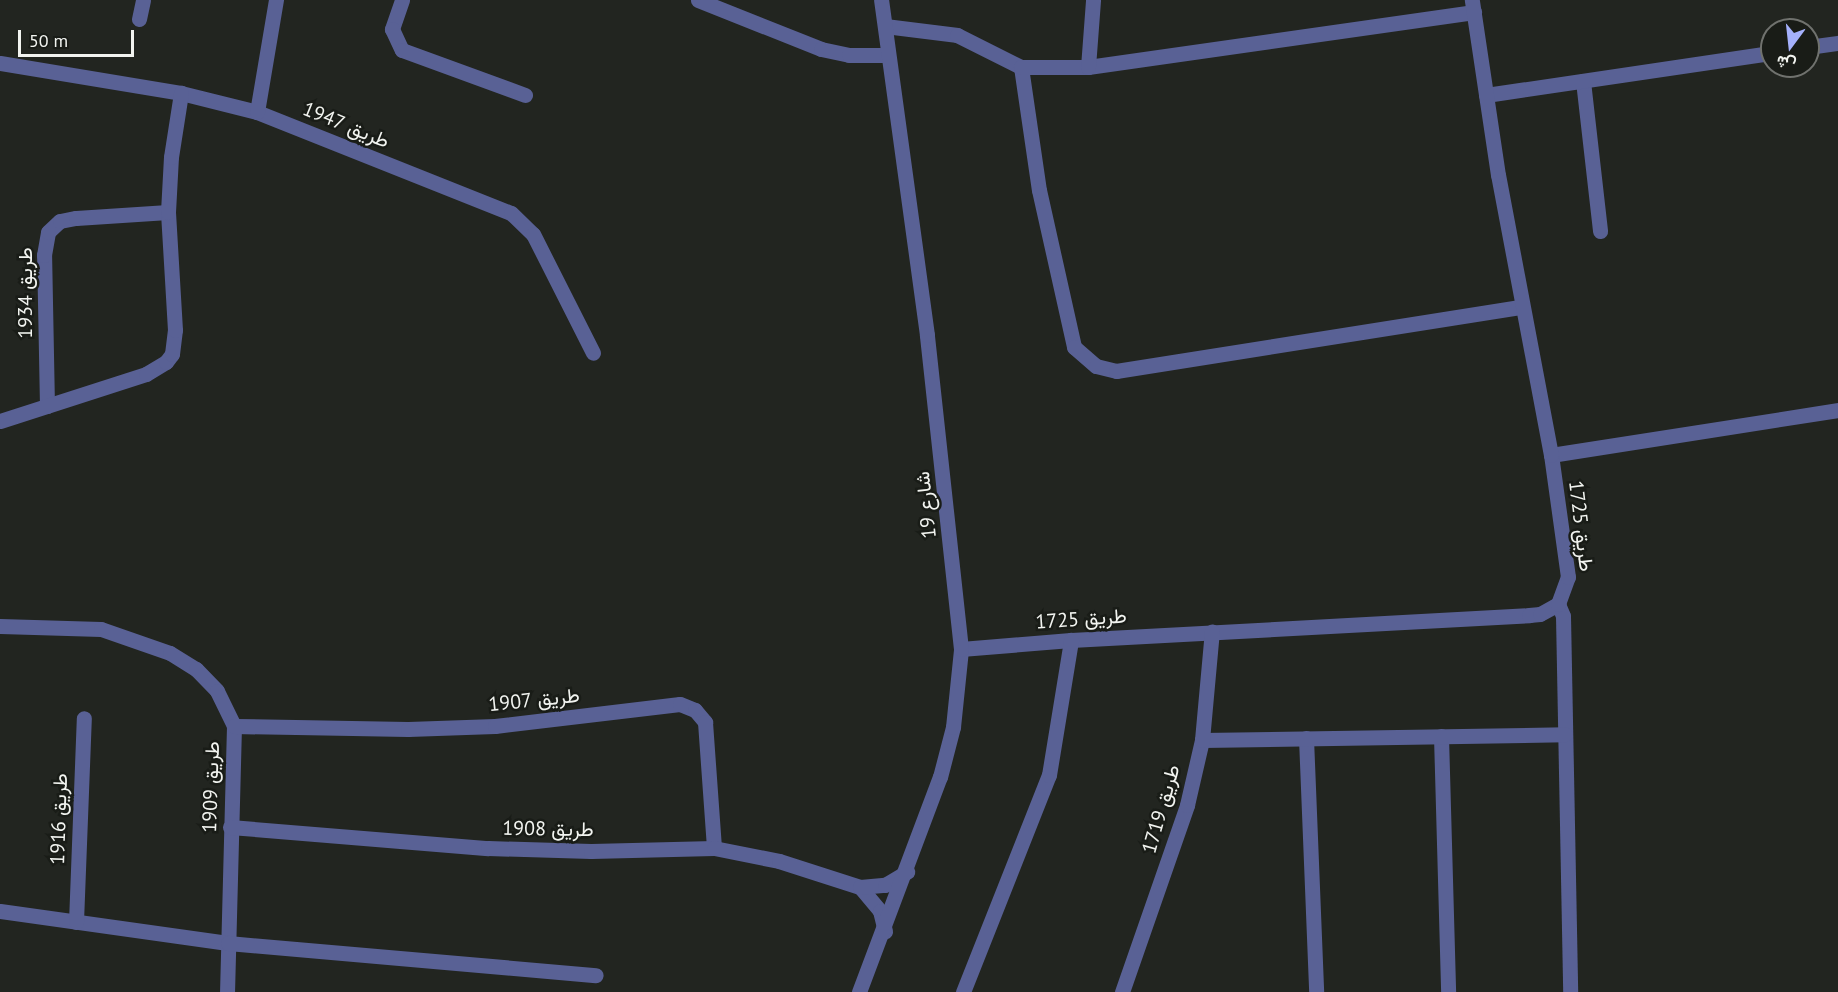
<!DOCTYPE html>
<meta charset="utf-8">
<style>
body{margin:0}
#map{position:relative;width:1838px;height:992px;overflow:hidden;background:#222520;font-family:"PT Sans",Vazirmatn,sans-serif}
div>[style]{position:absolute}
.minor>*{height:15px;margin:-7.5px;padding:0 7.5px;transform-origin:7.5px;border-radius:7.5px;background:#596195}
span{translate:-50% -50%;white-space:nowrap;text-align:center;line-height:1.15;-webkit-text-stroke:5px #191c17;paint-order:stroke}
.street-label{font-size:20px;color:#f2f4f0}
.north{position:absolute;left:1760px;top:18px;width:60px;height:60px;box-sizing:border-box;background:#191c17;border:2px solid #70726e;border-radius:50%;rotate:195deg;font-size:16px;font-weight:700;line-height:24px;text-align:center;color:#f2f4f0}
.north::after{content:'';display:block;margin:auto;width:21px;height:27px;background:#a5b1fc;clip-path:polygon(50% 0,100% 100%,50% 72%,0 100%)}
.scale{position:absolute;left:18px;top:30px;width:116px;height:27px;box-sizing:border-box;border:3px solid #f2f4f0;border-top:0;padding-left:8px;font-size:18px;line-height:21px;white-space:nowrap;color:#f2f4f0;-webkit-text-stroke:4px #191c17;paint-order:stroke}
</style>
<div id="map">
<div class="minor">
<div style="left:402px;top:0;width:31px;rotate:109deg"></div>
<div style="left:392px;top:29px;width:23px;rotate:65deg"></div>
<div style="left:402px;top:50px;width:131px;rotate:20.1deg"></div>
<div style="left:698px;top:0;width:132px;rotate:21.7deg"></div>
<div style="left:821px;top:49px;width:29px;rotate:12deg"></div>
<div style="left:849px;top:55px;width:39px"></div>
<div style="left:139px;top:19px;width:19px;rotate:-78deg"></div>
<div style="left:885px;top:26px;width:73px;rotate:7.1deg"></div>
<div style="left:957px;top:35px;width:72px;rotate:26.6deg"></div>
<div style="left:1021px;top:67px;width:124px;rotate:81.7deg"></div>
<div style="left:1039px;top:190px;width:161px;rotate:77.4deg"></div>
<div style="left:1074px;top:347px;width:29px;rotate:41deg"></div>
<div style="left:1096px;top:366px;width:21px;rotate:14deg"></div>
<div style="left:1116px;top:371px;width:409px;rotate:-9deg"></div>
<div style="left:1808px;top:47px;width:30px;rotate:-8deg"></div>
<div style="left:0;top:63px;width:183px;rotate:9.4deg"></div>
<div style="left:181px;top:93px;width:78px;rotate:14deg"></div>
<div style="left:257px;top:112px;width:273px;rotate:21.7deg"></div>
<div style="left:511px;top:213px;width:30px;rotate:44deg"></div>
<div style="left:533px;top:234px;width:133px;rotate:63.2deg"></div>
<div style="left:1021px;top:67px;width:67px"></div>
<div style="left:1088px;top:67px;width:390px;rotate:-8.1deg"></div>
<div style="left:1088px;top:67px;width:67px;rotate:-85.7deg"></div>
<div style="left:1583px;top:81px;width:151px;rotate:83.5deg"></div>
<div style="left:1486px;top:95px;width:289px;rotate:-8.4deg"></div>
<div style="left:257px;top:112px;width:114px;rotate:-80.4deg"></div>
<div style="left:47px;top:406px;width:151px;rotate:-91.1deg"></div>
<div style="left:44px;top:255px;width:23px;rotate:-80deg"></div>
<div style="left:48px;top:232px;width:16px;rotate:-43deg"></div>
<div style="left:60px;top:221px;width:16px;rotate:-11deg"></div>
<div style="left:76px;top:218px;width:92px;rotate:-3.7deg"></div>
<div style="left:0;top:421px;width:153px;rotate:-17.8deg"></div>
<div style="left:146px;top:374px;width:23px;rotate:-31deg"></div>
<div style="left:166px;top:362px;width:10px;rotate:-53deg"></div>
<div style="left:172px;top:354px;width:24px;rotate:-83deg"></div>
<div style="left:175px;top:330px;width:118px;rotate:-93.4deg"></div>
<div style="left:168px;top:212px;width:55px;rotate:-86.9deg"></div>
<div style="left:171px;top:157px;width:65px;rotate:-81.1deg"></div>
<div style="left:1551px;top:455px;width:291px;rotate:-8.9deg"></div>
<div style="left:1558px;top:604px;width:13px;rotate:67deg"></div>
<div style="left:1563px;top:616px;width:376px;rotate:88.9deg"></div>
<div style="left:0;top:626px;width:101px;rotate:1.7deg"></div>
<div style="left:101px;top:629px;width:73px;rotate:19.2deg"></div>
<div style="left:170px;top:653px;width:31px;rotate:32deg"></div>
<div style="left:196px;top:669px;width:30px;rotate:46deg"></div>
<div style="left:217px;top:691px;width:39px;rotate:64deg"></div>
<div style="left:234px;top:726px;width:266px;rotate:91.5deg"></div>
<div style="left:961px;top:649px;width:110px;rotate:-4.7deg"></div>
<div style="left:1071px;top:640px;width:459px;rotate:-3.1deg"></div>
<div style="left:1529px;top:615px;width:11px;rotate:-5deg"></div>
<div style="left:1540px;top:614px;width:21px;rotate:-29deg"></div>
<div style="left:1558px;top:604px;width:29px;rotate:-70deg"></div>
<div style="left:1568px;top:577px;width:123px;rotate:-97.9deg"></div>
<div style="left:1551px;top:455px;width:285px;rotate:-100.7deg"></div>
<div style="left:1498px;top:175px;width:177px;rotate:-98.5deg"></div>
<div style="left:234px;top:726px;width:174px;rotate:1deg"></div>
<div style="left:408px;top:729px;width:87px;rotate:-2deg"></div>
<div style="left:495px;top:726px;width:186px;rotate:-6.8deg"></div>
<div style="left:680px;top:704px;width:16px;rotate:22deg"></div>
<div style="left:695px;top:710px;width:16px;rotate:50deg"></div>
<div style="left:705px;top:722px;width:126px;rotate:85.9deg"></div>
<div style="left:1441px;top:736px;width:256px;rotate:88.4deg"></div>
<div style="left:1306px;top:738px;width:254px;rotate:87.7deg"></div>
<div style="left:1202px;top:740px;width:363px;rotate:-0.9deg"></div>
<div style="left:230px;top:827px;width:259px;rotate:4.7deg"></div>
<div style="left:488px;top:848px;width:103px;rotate:1.7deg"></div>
<div style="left:591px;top:851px;width:123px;rotate:-1.4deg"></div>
<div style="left:714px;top:848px;width:66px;rotate:11.3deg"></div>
<div style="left:779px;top:861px;width:85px;rotate:17.8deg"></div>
<div style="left:860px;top:887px;width:31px;rotate:50deg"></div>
<div style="left:880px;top:911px;width:21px;rotate:76deg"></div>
<div style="left:860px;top:887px;width:25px;rotate:-5deg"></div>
<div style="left:885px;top:885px;width:26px;rotate:-31deg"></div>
<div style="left:0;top:911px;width:230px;rotate:8deg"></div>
<div style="left:228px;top:943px;width:369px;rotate:5deg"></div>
<div style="left:76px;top:922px;width:204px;rotate:-87.8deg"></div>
<div style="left:859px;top:992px;width:230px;rotate:-69.4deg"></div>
<div style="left:940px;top:777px;width:52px;rotate:-75.4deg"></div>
<div style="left:953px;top:727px;width:78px;rotate:-84.1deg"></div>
<div style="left:961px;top:649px;width:316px;rotate:-96.2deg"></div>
<div style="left:927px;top:335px;width:338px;rotate:-97.8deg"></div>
<div style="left:963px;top:992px;width:233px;rotate:-68.4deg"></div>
<div style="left:1049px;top:775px;width:137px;rotate:-80.7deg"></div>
<div style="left:1122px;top:992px;width:198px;rotate:-70.8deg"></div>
<div style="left:1187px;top:805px;width:67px;rotate:-77deg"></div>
<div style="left:1202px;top:740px;width:109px;rotate:-84.8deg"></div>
</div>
<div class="street-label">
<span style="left:346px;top:125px;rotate:22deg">طريق 1947</span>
<span style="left:25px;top:293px;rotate:-90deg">طريق 1934</span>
<span style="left:926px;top:505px;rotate:-96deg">شارع 19</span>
<span style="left:1581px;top:526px;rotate:83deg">طريق 1725</span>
<span style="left:1081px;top:619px;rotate:-4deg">طريق 1725</span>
<span style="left:534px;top:700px;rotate:-6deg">طريق 1907</span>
<span style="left:211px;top:787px;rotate:-88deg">طريق 1909</span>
<span style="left:1161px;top:809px;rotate:-74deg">طريق 1719</span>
<span style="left:59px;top:819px;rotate:-88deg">طريق 1916</span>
<span style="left:548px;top:829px;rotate:1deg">طريق 1908</span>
</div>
<div class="north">ش</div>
<div class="scale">50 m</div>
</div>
